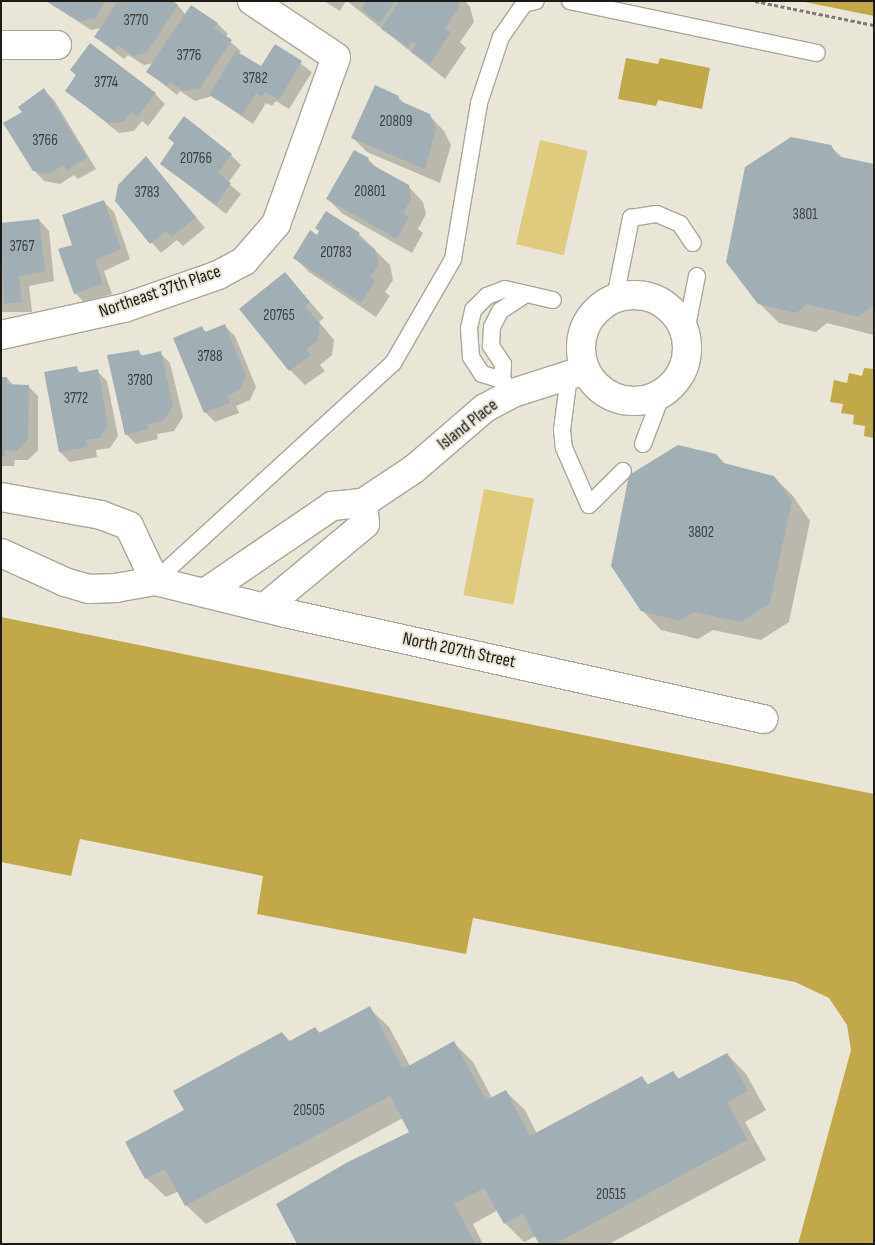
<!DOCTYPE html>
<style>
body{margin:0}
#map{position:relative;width:875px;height:1245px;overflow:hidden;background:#e9e6d8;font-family:"Sofia Sans Condensed",sans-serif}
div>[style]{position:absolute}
.green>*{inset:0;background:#dfcb7d;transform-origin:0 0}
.water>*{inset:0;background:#c1a949}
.shadow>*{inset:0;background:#0003}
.building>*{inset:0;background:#a1afb5}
.path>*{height:3px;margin-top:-1.5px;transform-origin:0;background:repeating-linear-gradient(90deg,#7f7c73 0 4px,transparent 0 6.5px)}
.roads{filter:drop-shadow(1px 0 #aaa79a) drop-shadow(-1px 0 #aaa79a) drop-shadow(0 1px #aaa79a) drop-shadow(0 -1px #aaa79a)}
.service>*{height:16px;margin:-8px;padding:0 8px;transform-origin:8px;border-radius:8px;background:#fff}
.minor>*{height:28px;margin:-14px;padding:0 14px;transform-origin:14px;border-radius:14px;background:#fff}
.minor>.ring{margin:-14px;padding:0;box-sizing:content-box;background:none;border:28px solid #fff;border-radius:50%}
.tertiary>*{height:28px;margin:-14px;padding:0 14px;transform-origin:14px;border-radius:14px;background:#fff}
span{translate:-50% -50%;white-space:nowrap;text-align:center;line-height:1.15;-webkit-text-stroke:4px #e9e6d8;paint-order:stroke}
.number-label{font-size:15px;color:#3e403e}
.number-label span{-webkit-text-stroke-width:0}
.street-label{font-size:18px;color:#1d1b17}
.frame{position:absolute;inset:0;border:2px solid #1d1b17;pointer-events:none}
</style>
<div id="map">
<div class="green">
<div style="left:540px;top:140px;width:49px;height:107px;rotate:13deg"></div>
<div style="left:484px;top:489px;width:51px;height:108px;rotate:11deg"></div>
</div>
<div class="water">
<div style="clip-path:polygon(800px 1px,874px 1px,874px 16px)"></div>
<div style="clip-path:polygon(626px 58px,658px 64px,660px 58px,710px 68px,702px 109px,658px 100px,656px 106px,618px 99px)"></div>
<div style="clip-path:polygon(864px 368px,874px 369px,874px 438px,864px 436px,865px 426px,853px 424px,854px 415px,841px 413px,843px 404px,830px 402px,834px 380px,847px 383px,849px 373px,862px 376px)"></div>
<div style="clip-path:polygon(1px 617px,874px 794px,874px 1244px,798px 1244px,851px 1050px,847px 1025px,829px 998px,795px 982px,473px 918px,466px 954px,257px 914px,263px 876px,80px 839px,71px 876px,1px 862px)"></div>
</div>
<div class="shadow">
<div style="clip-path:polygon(46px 1px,174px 1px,186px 15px,191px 7px,218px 24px,228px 34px,225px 37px,241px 51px,239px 54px,261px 68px,275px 45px,312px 72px,289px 109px,276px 101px,272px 106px,266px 103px,253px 124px,212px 96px,195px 101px,180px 91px,177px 95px,148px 72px,154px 63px,144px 65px,128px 55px,124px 59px,96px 37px,101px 28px,91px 30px)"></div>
<div style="clip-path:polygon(324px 1px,346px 1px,340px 11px)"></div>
<div style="clip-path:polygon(347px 1px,465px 1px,470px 7px,474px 22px,460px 42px,466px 48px,445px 79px)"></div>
<div style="clip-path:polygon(44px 90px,54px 100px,96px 169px,78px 179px,74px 175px,60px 184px,44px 181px,34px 170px,23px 113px)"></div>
<div style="clip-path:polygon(66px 90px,155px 94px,165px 104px,148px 126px,142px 121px,134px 131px,119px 133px)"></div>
<div style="clip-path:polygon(398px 97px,407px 106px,429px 115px,444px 131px,451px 145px,440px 183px,367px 152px,352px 137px)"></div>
<div style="clip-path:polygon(830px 146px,843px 158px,874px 165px,874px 335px,827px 323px,816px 332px,779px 323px,759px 303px)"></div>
<div style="clip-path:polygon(231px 155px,241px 165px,228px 183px,241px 194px,226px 214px,161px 163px)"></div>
<div style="clip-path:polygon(146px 158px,205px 228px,183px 246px,177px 240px,161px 253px,116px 201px)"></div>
<div style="clip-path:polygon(368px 159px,380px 171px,408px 186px,423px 202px,426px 214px,418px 229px,423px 233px,412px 253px,343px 214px,328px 199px)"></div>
<div style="clip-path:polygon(104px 202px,114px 212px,130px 259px,104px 271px,112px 294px,85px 303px,75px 293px,74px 245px)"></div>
<div style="clip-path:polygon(327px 212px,359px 234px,390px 265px,393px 280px,385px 292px,390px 296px,376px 317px,309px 272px,294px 257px,317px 236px)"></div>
<div style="clip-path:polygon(39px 220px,49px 231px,54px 281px,29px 286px,32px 312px,1px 312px,1px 224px)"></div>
<div style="clip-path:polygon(285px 273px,324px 318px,319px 322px,334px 340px,332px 355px,320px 365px,325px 371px,305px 385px,290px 370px)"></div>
<div style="clip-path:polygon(225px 326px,235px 336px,256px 387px,250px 400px,236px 406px,239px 413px,215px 422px,205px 412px,202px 328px,207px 333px)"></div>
<div style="clip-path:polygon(139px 352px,143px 356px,160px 353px,170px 363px,183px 417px,174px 431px,157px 434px,158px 439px,136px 444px,126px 434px)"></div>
<div style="clip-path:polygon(76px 368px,82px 374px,97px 371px,107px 381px,118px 436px,110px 448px,96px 450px,97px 457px,70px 462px,60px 452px,45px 373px)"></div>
<div style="clip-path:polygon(1px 378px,7px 378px,14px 386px,28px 386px,38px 396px,38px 450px,28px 460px,15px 460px,14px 466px,1px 466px)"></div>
<div style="clip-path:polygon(725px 465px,774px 477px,793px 496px,810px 521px,789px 622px,761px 640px,713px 630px,698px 639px,661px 630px,642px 610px)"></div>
<div style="clip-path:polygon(369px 1008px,389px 1027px,410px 1066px,454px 1043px,473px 1062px,492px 1098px,505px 1091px,525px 1110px,537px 1134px,642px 1077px,649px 1085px,673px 1072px,680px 1080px,727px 1054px,746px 1074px,766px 1110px,745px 1122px,766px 1160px,609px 1244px,540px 1244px,536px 1236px,524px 1242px,505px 1223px,498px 1210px,473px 1224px,483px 1244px,299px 1244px,411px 1132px,403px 1118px,206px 1224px,186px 1205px,179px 1191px,166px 1197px,146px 1178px,186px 1111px,282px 1033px,291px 1042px,315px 1028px,321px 1034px)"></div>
</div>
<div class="building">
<div style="clip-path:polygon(46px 1px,106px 1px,95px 18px,79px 21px)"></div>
<div style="clip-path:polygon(118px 1px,172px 1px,178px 5px,147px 52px,133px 56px,117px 45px,114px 50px,94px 37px)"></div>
<div style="clip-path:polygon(365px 1px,395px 1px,380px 23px,362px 10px)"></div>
<div style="clip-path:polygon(399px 1px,458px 1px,460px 6px,445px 28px,451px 32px,430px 64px,411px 52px,416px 44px,412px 42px,409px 47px,381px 29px)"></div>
<div style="clip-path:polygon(191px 5px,218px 23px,214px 28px,232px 40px,200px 88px,184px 91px,170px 82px,167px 86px,146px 72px)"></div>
<div style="clip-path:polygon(90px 43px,156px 93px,137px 117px,131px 112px,124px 122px,108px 123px,65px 91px,76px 75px,70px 70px)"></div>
<div style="clip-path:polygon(275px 44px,302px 61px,279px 100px,265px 92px,262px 97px,256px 93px,242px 115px,209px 95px,236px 51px,261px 66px)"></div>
<div style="clip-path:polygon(375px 85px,399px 96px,398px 100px,430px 114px,436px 129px,425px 169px,351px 138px)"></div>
<div style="clip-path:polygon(44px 88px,87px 158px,67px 170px,64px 165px,49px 174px,33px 171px,3px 123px,22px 112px,18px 107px)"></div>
<div style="clip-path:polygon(184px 116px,232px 154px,218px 173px,231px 183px,216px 205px,160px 164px,174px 143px,168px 138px)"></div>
<div style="clip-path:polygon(791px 137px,831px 145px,837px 156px,874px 164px,874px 305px,858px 317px,807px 304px,796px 313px,758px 304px,726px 262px,745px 167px)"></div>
<div style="clip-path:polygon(354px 150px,369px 158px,367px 162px,409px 185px,411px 199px,403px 214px,409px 217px,397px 239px,326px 199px)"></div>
<div style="clip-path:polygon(146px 156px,196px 217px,172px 237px,166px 231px,150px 244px,115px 201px,118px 185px)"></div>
<div style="clip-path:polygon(104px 200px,121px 249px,95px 260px,103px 284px,74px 294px,58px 249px,72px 245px,62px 215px)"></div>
<div style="clip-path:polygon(326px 211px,360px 233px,357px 237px,375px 249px,379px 265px,370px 277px,376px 280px,361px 303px,293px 258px,310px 230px,317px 235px,319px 231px,315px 228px)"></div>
<div style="clip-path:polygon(39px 219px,45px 271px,19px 276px,22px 302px,4px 304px,1px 223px)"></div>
<div style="clip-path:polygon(285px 272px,310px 302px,305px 306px,320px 324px,318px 340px,306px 350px,311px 355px,289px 371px,239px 309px)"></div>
<div style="clip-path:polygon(225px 324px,246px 376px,240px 390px,227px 396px,230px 403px,204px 413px,173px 338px,202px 326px,205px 332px)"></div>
<div style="clip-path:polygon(139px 350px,140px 356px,161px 351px,173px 406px,163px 421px,147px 424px,149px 429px,125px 435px,107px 355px)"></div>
<div style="clip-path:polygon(77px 366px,78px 373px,98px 369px,108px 425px,100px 438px,86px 440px,88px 447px,59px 452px,44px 372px)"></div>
<div style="clip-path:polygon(1px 377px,7px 377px,7px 384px,29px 385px,28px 439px,17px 451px,5px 450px,5px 456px,1px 456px)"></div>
<div style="clip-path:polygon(678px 445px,716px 454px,724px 463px,774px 476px,792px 501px,770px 603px,741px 622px,694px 612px,679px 621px,641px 611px,611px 566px,629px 475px)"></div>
<div style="clip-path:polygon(370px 1006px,403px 1069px,454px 1041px,486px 1100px,506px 1090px,530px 1136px,642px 1076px,647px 1085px,673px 1071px,678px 1079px,727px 1053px,748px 1091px,727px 1102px,747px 1140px,555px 1244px,539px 1244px,523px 1214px,504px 1224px,484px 1188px,454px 1204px,476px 1244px,297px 1244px,276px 1204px,346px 1163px,409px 1132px,390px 1096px,185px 1206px,165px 1169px,145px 1179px,125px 1142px,184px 1110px,173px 1091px,282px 1032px,288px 1042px,315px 1027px,319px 1033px)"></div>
</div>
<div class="path">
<div style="left:755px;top:1px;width:121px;rotate:11.4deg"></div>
</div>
<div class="roads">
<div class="service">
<div style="left:570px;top:1px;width:252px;rotate:11.9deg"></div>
<div style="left:615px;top:298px;width:82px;rotate:-78.7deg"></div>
<div style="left:631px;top:218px;width:26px;rotate:-9deg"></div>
<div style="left:657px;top:214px;width:25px;rotate:23deg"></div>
<div style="left:680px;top:224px;width:23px;rotate:56deg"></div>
<div style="left:686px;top:331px;width:56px;rotate:-78.7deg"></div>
<div style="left:569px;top:376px;width:54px;rotate:97.4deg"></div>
<div style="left:562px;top:430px;width:18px;rotate:84deg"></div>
<div style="left:564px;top:448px;width:62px;rotate:66.3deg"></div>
<div style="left:589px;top:505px;width:48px;rotate:-45deg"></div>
<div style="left:502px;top:380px;width:16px;rotate:-86deg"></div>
<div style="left:503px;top:364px;width:22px;rotate:-124deg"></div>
<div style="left:491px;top:346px;width:19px;rotate:-87deg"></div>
<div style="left:492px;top:327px;width:18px;rotate:-63deg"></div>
<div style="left:500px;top:311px;width:27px;rotate:-33deg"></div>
<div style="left:513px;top:393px;width:17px;rotate:-130deg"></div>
<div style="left:502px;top:380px;width:21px;rotate:-163deg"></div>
<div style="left:482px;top:374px;width:20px;rotate:-123deg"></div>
<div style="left:471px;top:357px;width:29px;rotate:-94deg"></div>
<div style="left:469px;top:328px;width:18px;rotate:-77deg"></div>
<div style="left:473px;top:310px;width:20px;rotate:-45deg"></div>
<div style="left:487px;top:296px;width:19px;rotate:-21deg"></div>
<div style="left:505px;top:289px;width:49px;rotate:12.9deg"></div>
<div style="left:643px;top:444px;width:53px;rotate:-69.2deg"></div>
<div style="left:155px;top:581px;width:323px;rotate:-42.5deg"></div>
<div style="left:393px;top:363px;width:120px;rotate:-60deg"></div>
<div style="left:453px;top:259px;width:158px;rotate:-80.5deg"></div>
<div style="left:479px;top:103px;width:70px;rotate:-71.6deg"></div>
<div style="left:501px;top:37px;width:40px;rotate:-55.1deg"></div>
<div style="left:524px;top:4px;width:12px;rotate:-14deg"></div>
</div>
<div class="minor">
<div style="left:1px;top:45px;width:56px"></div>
<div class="ring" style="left:581px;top:295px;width:78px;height:78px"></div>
<div style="left:1px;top:335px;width:126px;rotate:-12.4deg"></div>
<div style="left:124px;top:308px;width:100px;rotate:-19.3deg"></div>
<div style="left:218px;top:275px;width:30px;rotate:-28deg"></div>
<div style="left:244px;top:261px;width:49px;rotate:-49.1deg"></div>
<div style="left:276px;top:224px;width:177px;rotate:-70.2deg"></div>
<div style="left:336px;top:57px;width:101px;rotate:-146.3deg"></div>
<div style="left:155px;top:581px;width:134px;rotate:13.8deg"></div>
<div style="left:285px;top:613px;width:490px;rotate:12.5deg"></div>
<div style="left:206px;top:592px;width:153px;rotate:-34.3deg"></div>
<div style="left:332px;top:506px;width:31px;rotate:-6deg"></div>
<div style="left:363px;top:503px;width:61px;rotate:-33.7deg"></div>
<div style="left:414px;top:469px;width:94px;rotate:-40.7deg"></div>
<div style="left:485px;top:408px;width:32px;rotate:-28deg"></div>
<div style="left:513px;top:393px;width:76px;rotate:-17.7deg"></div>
<div style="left:264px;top:608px;width:131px;rotate:-39.7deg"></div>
<div style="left:365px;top:524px;width:21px;rotate:-95deg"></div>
</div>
<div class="tertiary">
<div style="left:1px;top:497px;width:102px;rotate:10.2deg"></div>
<div style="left:101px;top:515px;width:30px;rotate:21deg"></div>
<div style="left:129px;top:526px;width:61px;rotate:64.7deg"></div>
<div style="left:155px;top:581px;width:39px;rotate:170deg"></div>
<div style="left:117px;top:588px;width:28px;rotate:178deg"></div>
<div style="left:89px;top:589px;width:25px;rotate:-164deg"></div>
<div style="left:65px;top:582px;width:70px;rotate:-155.6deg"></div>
</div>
</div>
<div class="number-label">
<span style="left:136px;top:21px">3770</span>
<span style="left:189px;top:56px">3776</span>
<span style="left:255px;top:79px">3782</span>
<span style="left:106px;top:83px">3774</span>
<span style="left:396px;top:122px">20809</span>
<span style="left:45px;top:141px">3766</span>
<span style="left:196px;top:159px">20766</span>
<span style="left:370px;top:192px">20801</span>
<span style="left:147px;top:193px">3783</span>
<span style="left:805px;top:215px">3801</span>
<span style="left:22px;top:247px">3767</span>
<span style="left:336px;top:253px">20783</span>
<span style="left:279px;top:316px">20765</span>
<span style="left:210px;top:357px">3788</span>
<span style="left:140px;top:381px">3780</span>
<span style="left:76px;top:399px">3772</span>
<span style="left:701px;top:533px">3802</span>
<span style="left:309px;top:1111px">20505</span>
<span style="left:611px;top:1195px">20515</span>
</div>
<div class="street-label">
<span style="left:160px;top:292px;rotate:-19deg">Northeast 37th Place</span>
<span style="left:468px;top:425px;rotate:-38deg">Island Place</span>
<span style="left:459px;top:651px;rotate:12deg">North 207th Street</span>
</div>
<div class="frame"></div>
</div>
